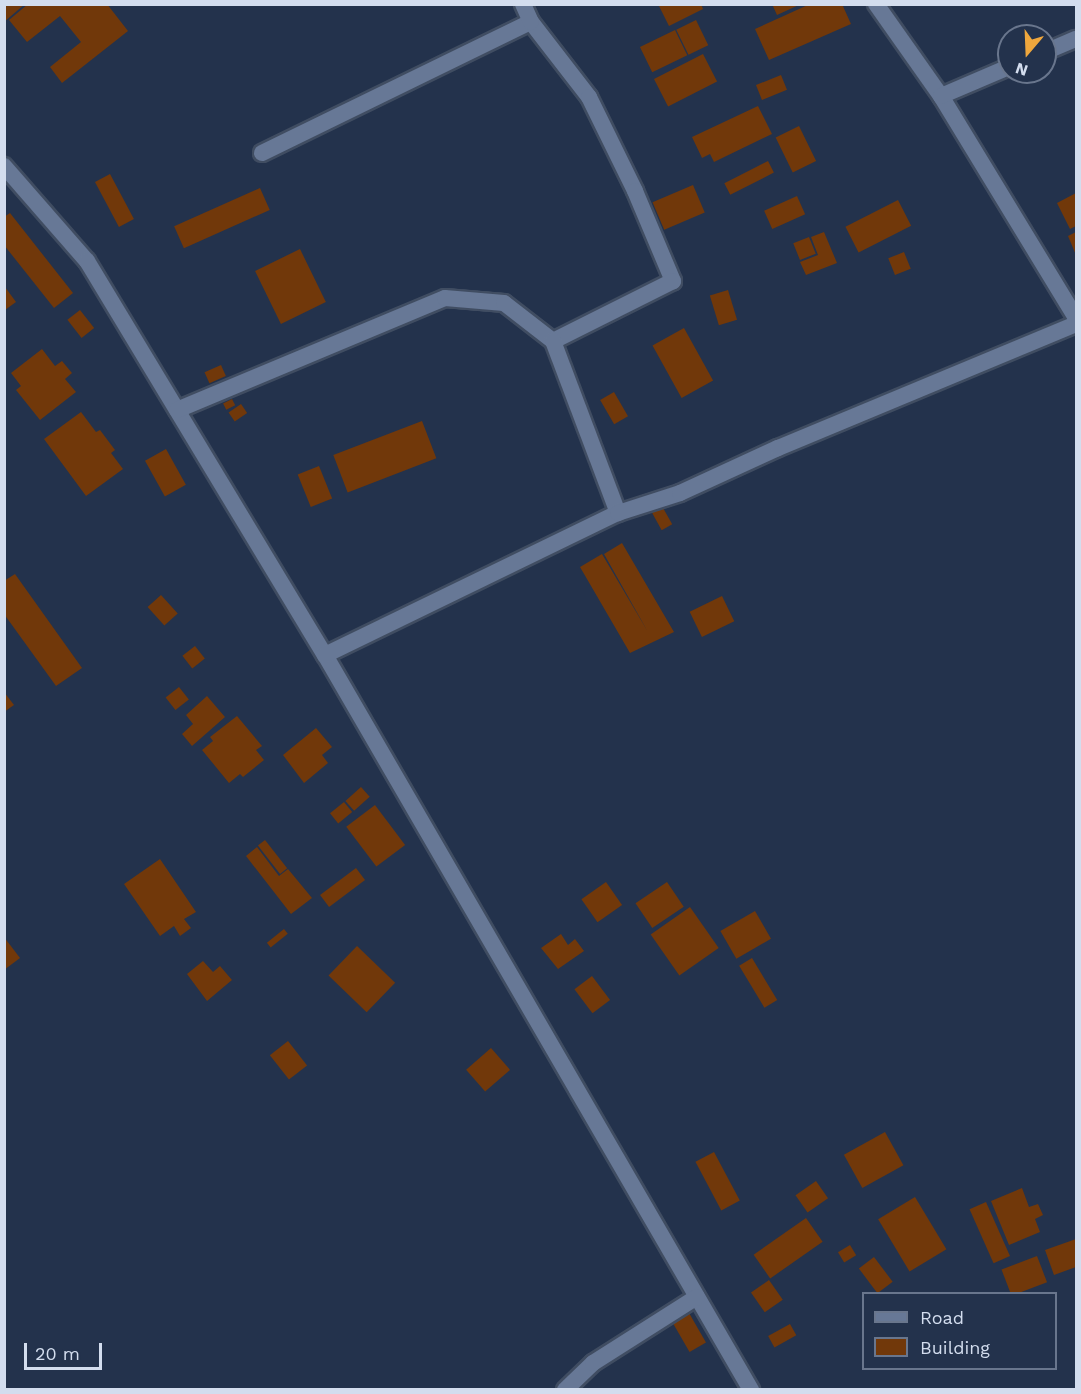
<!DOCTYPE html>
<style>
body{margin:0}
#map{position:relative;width:1081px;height:1394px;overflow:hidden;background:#23324c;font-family:"Work Sans",sans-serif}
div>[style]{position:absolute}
.building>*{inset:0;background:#71380a;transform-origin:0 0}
.roads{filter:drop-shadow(2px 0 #404d62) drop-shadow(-2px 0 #404d62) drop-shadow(0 2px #404d62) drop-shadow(0 -2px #404d62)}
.minor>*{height:16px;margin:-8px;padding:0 8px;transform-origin:8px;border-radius:8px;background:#677896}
span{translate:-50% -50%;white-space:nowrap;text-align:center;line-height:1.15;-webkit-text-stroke:5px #23324c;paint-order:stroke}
.frame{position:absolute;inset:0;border:6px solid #d3ddee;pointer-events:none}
.legend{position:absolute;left:862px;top:1292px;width:195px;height:78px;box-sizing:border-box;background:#23324c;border:2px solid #69768d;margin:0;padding:8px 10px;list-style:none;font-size:18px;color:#d3ddee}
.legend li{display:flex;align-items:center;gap:12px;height:30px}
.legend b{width:30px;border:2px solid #69768d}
.north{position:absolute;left:997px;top:24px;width:60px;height:60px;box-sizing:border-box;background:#23324c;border:2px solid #69768d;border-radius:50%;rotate:199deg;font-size:16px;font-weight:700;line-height:24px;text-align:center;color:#d3ddee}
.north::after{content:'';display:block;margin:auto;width:21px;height:27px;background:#efa73d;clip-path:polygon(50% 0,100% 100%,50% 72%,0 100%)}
.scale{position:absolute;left:24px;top:1343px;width:78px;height:27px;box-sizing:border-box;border:3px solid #d3ddee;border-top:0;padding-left:8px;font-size:18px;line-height:21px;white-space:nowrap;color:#d3ddee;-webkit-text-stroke:4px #23324c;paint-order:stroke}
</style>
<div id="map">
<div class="building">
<div style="clip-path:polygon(4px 4px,25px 4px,4px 22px)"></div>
<div style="clip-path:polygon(28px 4px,107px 4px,128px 31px,62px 83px,50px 67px,81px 42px,60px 16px,27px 42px,9px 20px)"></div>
<div style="clip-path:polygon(658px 4px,701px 4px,703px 9px,669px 26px)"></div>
<div style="clip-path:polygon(772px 4px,801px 4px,777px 15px)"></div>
<div style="clip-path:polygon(810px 4px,842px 4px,851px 24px,769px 60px,755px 29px)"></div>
<div style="left:696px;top:20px;width:28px;height:22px;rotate:64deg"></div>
<div style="left:675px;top:30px;width:28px;height:39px;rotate:64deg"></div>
<div style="left:703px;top:54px;width:31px;height:55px;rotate:63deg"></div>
<div style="left:781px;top:75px;width:16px;height:27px;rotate:68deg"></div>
<div style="clip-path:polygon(758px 106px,772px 134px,714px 162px,710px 154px,702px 158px,692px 137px)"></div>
<div style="left:799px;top:126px;width:39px;height:26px;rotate:64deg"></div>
<div style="left:768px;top:161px;width:13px;height:49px;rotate:63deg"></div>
<div style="left:110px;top:174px;width:51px;height:17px;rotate:62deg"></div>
<div style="left:693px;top:185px;width:30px;height:44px;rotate:67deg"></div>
<div style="left:260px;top:188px;width:24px;height:94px;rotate:66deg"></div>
<div style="clip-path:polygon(1076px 193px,1076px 226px,1070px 229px,1057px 203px)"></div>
<div style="left:797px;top:196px;width:20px;height:36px;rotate:66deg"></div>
<div style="left:898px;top:200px;width:29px;height:59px;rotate:63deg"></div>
<div style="clip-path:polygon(10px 213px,73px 293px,54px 308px,4px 245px,4px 217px)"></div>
<div style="clip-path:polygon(824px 232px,837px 263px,806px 275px,800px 262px,818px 255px,811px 237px)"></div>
<div style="clip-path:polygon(1076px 232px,1076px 255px,1068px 236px)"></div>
<div style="left:809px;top:237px;width:18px;height:17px;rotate:68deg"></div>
<div style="left:300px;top:249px;width:59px;height:50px;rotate:64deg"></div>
<div style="left:904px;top:252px;width:18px;height:17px;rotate:68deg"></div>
<div style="clip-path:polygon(5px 287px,16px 302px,5px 310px)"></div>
<div style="left:728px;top:290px;width:31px;height:19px;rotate:73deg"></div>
<div style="left:80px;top:310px;width:23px;height:16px;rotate:52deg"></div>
<div style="left:684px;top:328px;width:60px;height:36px;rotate:61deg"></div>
<div style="clip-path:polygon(42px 349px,55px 366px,62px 361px,72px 373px,65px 379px,76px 392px,40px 420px,16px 390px,21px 386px,11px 373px)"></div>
<div style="left:221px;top:365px;width:12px;height:18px;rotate:66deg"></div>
<div style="left:614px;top:392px;width:28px;height:16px;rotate:60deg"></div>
<div style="left:232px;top:399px;width:7px;height:10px;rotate:63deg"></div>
<div style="left:241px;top:404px;width:11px;height:15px;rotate:56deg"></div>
<div style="clip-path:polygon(81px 412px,96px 432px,100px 430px,115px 450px,111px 453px,123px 469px,86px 496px,44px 439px)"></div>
<div style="left:422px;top:421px;width:40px;height:95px;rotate:69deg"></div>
<div style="left:166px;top:449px;width:41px;height:24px;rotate:61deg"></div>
<div style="left:319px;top:466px;width:35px;height:23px;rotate:68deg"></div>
<div style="left:662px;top:506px;width:21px;height:12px;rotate:61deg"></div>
<div style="clip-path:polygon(622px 543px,674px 632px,630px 653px,580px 567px,602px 554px,648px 632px,604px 554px)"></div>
<div style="clip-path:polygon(15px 574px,82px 668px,56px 686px,4px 614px,4px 581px)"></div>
<div style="left:161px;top:595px;width:25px;height:18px;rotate:48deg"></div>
<div style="left:722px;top:596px;width:28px;height:36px;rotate:64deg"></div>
<div style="left:195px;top:646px;width:16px;height:16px;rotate:52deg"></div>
<div style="left:179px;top:687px;width:16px;height:17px;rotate:52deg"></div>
<div style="clip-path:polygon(4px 692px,14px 705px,4px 712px)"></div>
<div style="clip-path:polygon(207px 696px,225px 717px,192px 746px,182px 734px,193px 724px,186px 715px)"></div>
<div style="clip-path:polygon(237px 716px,262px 746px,256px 750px,264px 760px,243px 777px,240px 774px,229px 783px,202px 750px,213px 741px,210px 737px)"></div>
<div style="clip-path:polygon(316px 728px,332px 747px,322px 755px,328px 763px,304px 783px,283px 755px)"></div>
<div style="left:361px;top:787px;width:13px;height:21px;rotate:48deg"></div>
<div style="left:344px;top:802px;width:13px;height:18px;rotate:51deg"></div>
<div style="left:375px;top:805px;width:50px;height:36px;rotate:53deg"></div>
<div style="left:265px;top:840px;width:36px;height:9px;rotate:52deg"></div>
<div style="clip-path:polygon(257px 847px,279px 876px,288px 869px,312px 898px,291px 914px,246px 856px)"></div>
<div style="clip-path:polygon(160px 859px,196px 912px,184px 919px,191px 928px,180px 936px,174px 926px,160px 936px,124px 884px)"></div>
<div style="left:356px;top:868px;width:15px;height:45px;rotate:53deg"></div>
<div style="left:606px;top:882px;width:28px;height:30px;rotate:55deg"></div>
<div style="left:667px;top:882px;width:30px;height:38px;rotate:56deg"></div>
<div style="left:690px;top:907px;width:50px;height:48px;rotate:55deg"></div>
<div style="left:755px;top:911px;width:32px;height:40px;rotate:60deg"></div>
<div style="left:284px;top:929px;width:6px;height:22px;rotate:51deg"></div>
<div style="clip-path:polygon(561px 934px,568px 945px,575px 939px,584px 951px,558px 969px,541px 948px)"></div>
<div style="clip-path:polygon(4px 937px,20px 958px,4px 970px)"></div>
<div style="left:357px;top:946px;width:53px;height:41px;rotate:44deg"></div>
<div style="left:752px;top:958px;width:49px;height:15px;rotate:59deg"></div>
<div style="clip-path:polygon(203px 961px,213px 972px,220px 966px,232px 980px,207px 1001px,187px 974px)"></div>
<div style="left:592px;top:976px;width:30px;height:22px;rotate:53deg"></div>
<div style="left:288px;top:1041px;width:31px;height:23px;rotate:52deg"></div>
<div style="left:491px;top:1048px;width:29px;height:33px;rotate:49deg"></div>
<div style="left:885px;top:1132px;width:38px;height:47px;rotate:61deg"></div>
<div style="left:714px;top:1152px;width:55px;height:21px;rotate:62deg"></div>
<div style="left:816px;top:1181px;width:21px;height:25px;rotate:55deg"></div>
<div style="clip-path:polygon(1022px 1188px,1029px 1207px,1038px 1204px,1043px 1215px,1035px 1219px,1040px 1232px,1009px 1245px,991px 1201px)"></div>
<div style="left:915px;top:1197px;width:61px;height:43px;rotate:59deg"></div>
<div style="left:986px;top:1202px;width:59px;height:18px;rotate:66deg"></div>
<div style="left:806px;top:1218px;width:29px;height:64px;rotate:55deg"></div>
<div style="clip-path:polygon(1076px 1239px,1076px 1267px,1054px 1275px,1045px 1250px)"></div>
<div style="left:850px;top:1245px;width:12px;height:14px;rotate:59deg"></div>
<div style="left:1037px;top:1256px;width:28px;height:38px;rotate:69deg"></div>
<div style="left:874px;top:1257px;width:31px;height:19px;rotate:53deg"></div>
<div style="left:769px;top:1280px;width:24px;height:22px;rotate:55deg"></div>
<div style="left:689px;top:1313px;width:34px;height:19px;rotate:60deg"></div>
<div style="left:790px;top:1324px;width:13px;height:25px;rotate:61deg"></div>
</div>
<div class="roads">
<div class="minor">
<div style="left:876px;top:4px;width:113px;rotate:54.8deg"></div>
<div style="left:941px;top:96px;width:260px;rotate:58.7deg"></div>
<div style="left:531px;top:22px;width:95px;rotate:52.3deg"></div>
<div style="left:589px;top:97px;width:105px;rotate:63.9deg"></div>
<div style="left:635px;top:191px;width:98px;rotate:67.1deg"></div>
<div style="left:673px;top:281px;width:134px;rotate:153.4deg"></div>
<div style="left:1045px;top:52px;width:34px;rotate:-23deg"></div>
<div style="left:941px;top:96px;width:74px;rotate:-23.1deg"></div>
<div style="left:262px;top:153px;width:299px;rotate:-26deg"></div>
<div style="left:531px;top:22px;width:20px;rotate:-114deg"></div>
<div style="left:4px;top:166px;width:126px;rotate:48.9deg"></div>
<div style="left:87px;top:261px;width:460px;rotate:58.9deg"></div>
<div style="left:325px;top:655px;width:850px;rotate:59.9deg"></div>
<div style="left:177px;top:410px;width:290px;rotate:-22.7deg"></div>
<div style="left:445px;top:298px;width:59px;rotate:4.8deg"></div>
<div style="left:504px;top:303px;width:62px;rotate:37.8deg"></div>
<div style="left:553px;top:341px;width:184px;rotate:69.3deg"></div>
<div style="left:325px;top:655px;width:326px;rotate:-25.9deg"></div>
<div style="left:618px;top:513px;width:65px;rotate:-17.9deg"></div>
<div style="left:680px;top:493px;width:108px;rotate:-24.7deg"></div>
<div style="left:778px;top:448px;width:323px;rotate:-22.6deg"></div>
<div style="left:565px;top:1390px;width:39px;rotate:-44deg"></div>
<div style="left:593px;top:1363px;width:123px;rotate:-32.4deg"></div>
</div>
</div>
<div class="frame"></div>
<ul class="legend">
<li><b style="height:8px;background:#677896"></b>Road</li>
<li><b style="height:16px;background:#71380a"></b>Building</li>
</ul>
<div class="north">N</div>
<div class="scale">20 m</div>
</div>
